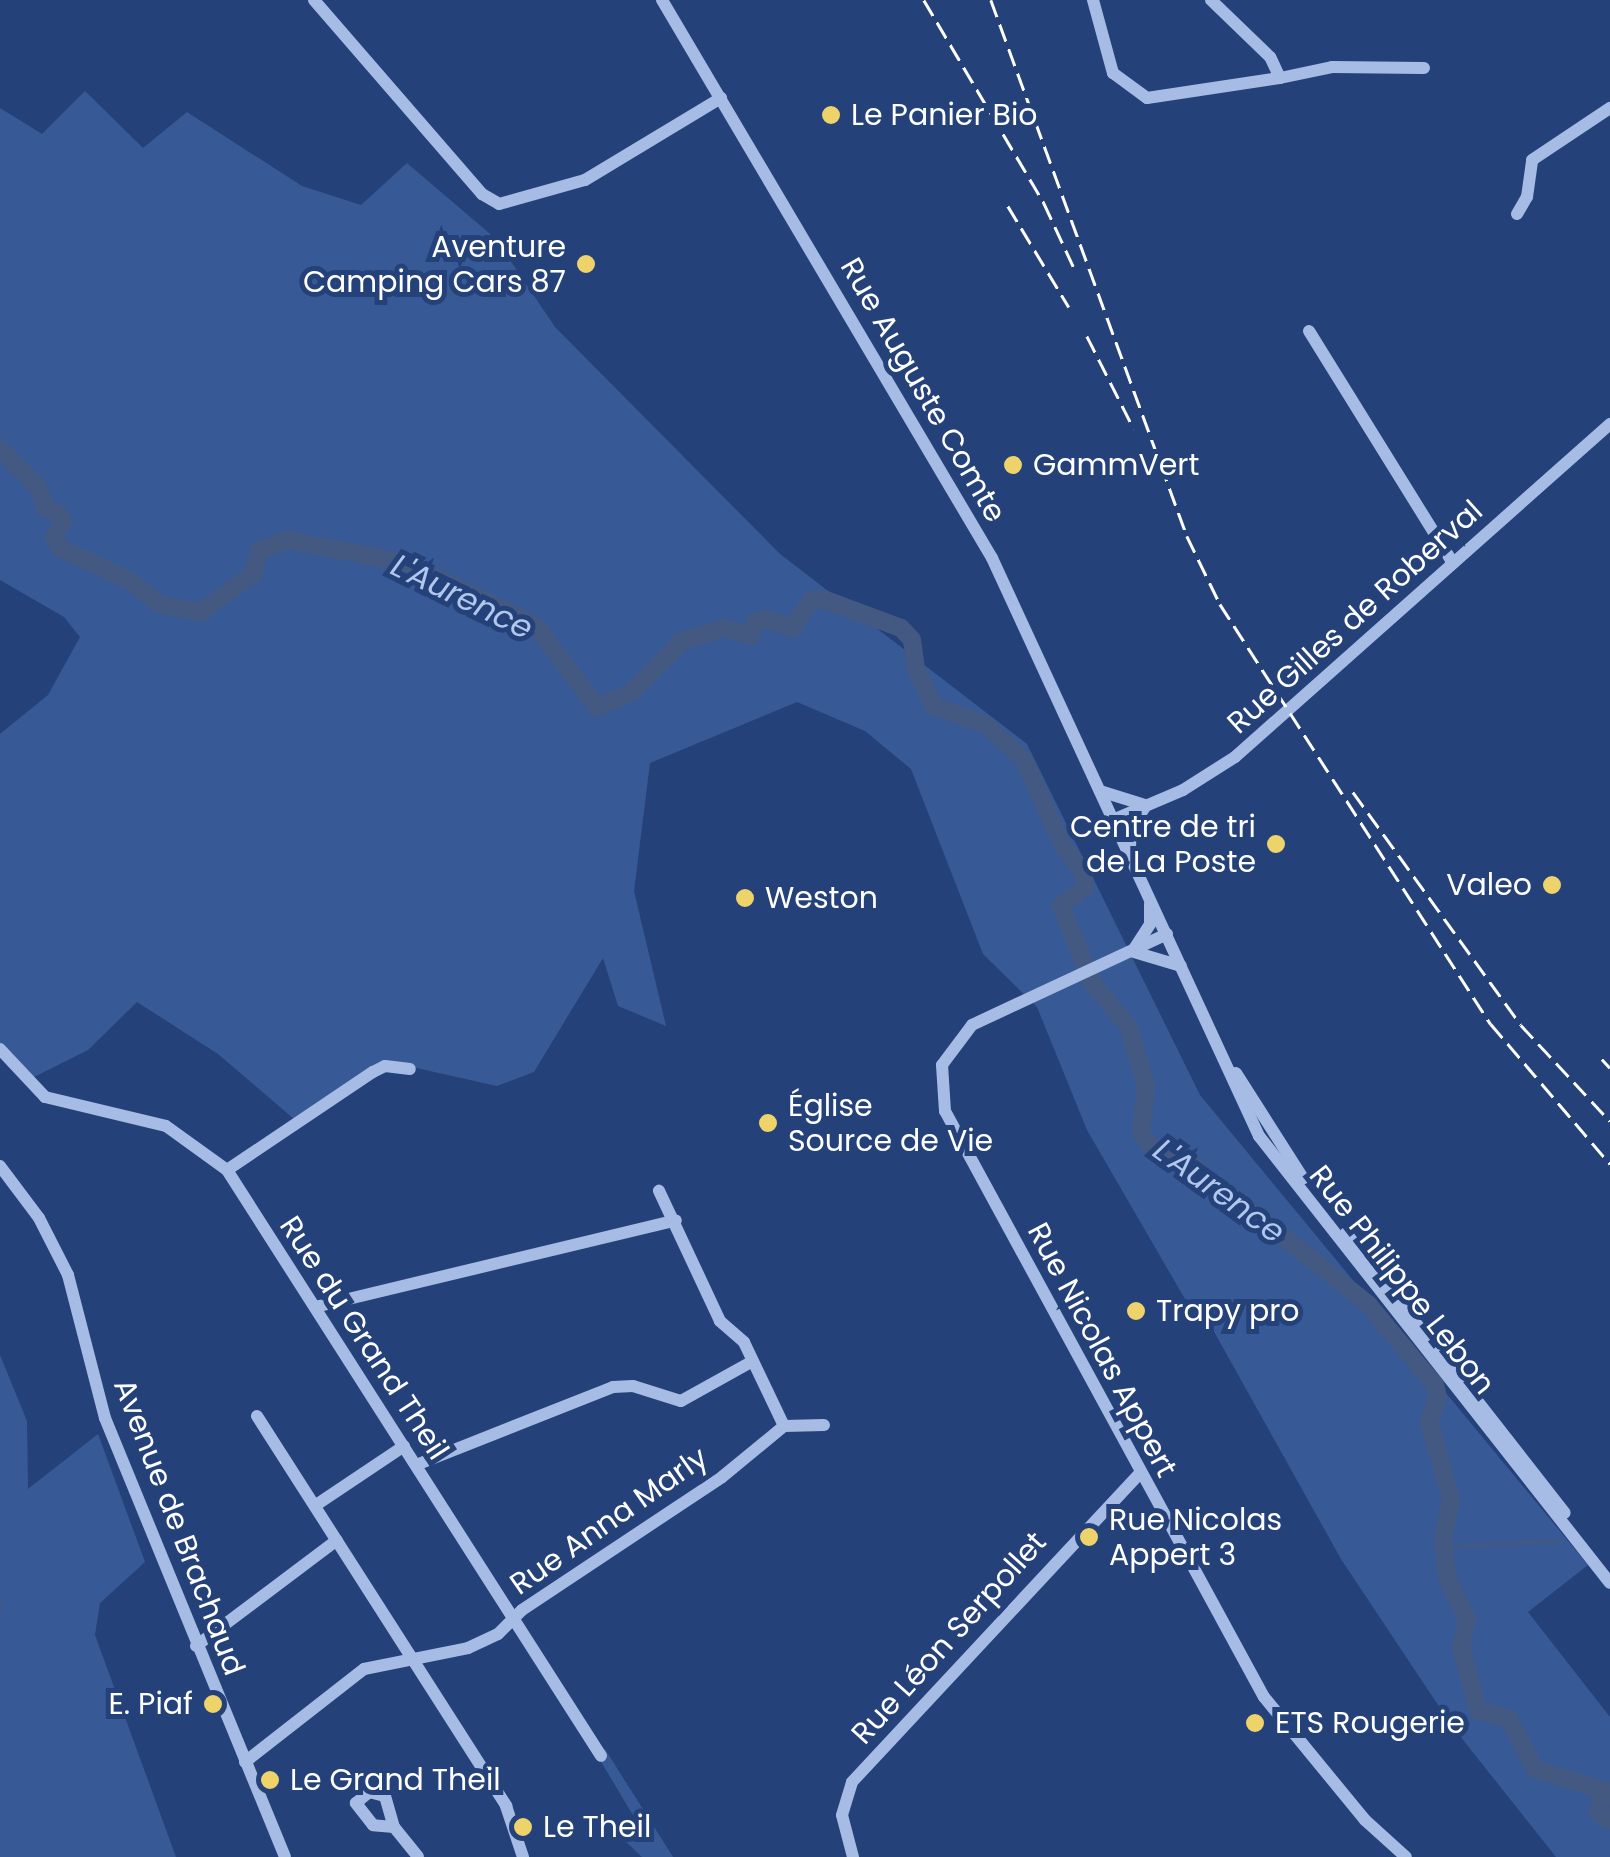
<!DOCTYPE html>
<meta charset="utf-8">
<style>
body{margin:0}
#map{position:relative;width:1610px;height:1857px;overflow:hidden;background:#244179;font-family:Poppins,sans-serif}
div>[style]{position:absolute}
.green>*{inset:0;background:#375a96}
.stream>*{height:2.5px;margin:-1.25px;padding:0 1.25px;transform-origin:1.25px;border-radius:1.25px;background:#435982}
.river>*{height:18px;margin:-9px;padding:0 9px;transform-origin:9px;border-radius:9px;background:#435982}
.minor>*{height:12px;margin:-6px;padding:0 6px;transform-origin:6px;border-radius:6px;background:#a6bce4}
.rail>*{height:2.5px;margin-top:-1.25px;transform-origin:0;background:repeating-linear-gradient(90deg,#fff 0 18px,transparent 0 26px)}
.dots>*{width:28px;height:28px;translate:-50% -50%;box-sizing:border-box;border:5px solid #244179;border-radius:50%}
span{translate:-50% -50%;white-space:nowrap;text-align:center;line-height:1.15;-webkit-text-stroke:10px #244179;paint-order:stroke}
.poi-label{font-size:30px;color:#fff}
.left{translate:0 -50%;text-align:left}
.right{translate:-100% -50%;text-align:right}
.street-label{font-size:30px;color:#fff}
.water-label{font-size:32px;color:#b1c7ec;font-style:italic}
</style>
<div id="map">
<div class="green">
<div style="clip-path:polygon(85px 91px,143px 148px,187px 112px,302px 186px,361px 205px,407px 163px,496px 239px,555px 327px,780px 554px,1027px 744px,1200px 1095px,1588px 1565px,1528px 1612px,1610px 1717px,1610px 1857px,1556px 1857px,1452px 1726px,1341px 1559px,1203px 1312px,1189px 1306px,1087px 1130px,1037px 1007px,983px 954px,911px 769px,865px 731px,797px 702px,650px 763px,634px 891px,666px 1026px,618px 1006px,603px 958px,534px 1072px,497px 1086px,394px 1063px,294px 1119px,218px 1054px,137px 1002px,88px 1050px,30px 1079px,0 1043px,0 734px,48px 695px,80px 637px,64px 617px,0 580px,0 108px,42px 134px)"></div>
<div style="clip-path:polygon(0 1355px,27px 1421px,28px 1489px,98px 1434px,145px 1562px,100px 1603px,95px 1635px,176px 1857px,0 1857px)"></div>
<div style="clip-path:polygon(605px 1749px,673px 1857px,642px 1857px,622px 1838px,640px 1827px,597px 1755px)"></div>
</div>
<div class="stream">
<div style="left:1445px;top:1546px;width:114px;rotate:-2.5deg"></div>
<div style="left:0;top:1600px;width:9px;rotate:90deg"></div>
</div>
<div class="river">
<div style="left:0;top:449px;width:54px;rotate:45deg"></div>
<div style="left:38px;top:487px;width:23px;rotate:70deg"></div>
<div style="left:46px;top:509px;width:13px;rotate:18deg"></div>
<div style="left:58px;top:513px;width:10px;rotate:61deg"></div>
<div style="left:63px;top:522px;width:18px;rotate:119deg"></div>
<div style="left:54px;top:538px;width:12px;rotate:59deg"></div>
<div style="left:60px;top:548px;width:75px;rotate:25.2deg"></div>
<div style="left:128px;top:580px;width:41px;rotate:37.1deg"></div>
<div style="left:161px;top:605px;width:41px;rotate:9.9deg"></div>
<div style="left:201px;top:612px;width:66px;rotate:-36.3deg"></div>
<div style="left:254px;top:573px;width:23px;rotate:-77deg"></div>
<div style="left:259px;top:551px;width:31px;rotate:-21deg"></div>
<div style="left:288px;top:540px;width:120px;rotate:11deg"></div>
<div style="left:406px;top:563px;width:143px;rotate:25.7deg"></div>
<div style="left:535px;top:625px;width:103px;rotate:52.9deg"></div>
<div style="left:597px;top:707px;width:38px;rotate:-23deg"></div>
<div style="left:632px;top:692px;width:71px;rotate:-45.6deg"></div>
<div style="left:682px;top:641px;width:45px;rotate:-16.8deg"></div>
<div style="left:725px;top:628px;width:27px;rotate:17deg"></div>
<div style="left:751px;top:636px;width:15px;rotate:-74deg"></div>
<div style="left:755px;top:622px;width:12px;rotate:-14deg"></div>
<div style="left:767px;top:619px;width:28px;rotate:19deg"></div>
<div style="left:793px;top:628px;width:33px;rotate:-57deg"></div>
<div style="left:811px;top:600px;width:15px"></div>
<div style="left:826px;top:600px;width:80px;rotate:20.5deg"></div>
<div style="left:901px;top:628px;width:16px;rotate:47deg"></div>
<div style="left:912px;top:640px;width:29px;rotate:82deg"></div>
<div style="left:916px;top:669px;width:41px;rotate:64.1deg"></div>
<div style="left:934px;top:706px;width:55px;rotate:20.1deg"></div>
<div style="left:986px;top:725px;width:52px;rotate:42.6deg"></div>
<div style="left:1024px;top:760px;width:94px;rotate:65.6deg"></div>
<div style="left:1063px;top:846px;width:34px;rotate:52deg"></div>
<div style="left:1084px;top:873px;width:14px;rotate:86deg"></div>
<div style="left:1085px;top:887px;width:31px;rotate:142deg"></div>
<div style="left:1061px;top:906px;width:81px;rotate:68.2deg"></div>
<div style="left:1091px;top:981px;width:58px;rotate:50.6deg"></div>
<div style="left:1128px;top:1026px;width:61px;rotate:72.8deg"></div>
<div style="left:1146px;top:1084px;width:49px;rotate:95.8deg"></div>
<div style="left:1141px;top:1133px;width:29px;rotate:52deg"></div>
<div style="left:1159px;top:1156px;width:34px;rotate:12deg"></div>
<div style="left:1192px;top:1163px;width:44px;rotate:48.7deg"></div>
<div style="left:1221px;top:1196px;width:22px;rotate:21deg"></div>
<div style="left:1242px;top:1204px;width:161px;rotate:38.4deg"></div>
<div style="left:1368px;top:1304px;width:105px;rotate:50.4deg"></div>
<div style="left:1435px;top:1385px;width:12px;rotate:76deg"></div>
<div style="left:1438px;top:1397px;width:27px;rotate:110deg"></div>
<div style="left:1429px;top:1422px;width:80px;rotate:74.1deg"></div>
<div style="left:1451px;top:1499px;width:43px;rotate:100.8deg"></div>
<div style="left:1443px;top:1541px;width:40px;rotate:82.9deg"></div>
<div style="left:1448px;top:1581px;width:42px;rotate:62.8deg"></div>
<div style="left:1467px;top:1618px;width:31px;rotate:101deg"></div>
<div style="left:1461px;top:1648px;width:64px;rotate:74.7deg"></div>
<div style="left:1478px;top:1710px;width:32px;rotate:16deg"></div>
<div style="left:1509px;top:1719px;width:56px;rotate:62.5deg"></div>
<div style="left:1535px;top:1769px;width:73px;rotate:17.4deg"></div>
<div style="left:1605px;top:1791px;width:22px;rotate:108deg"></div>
<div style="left:1598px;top:1812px;width:15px;rotate:37deg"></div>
</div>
<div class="minor">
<div style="left:314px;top:0;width:257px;rotate:49.1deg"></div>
<div style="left:482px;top:194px;width:20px;rotate:30deg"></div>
<div style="left:499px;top:204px;width:89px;rotate:-15.6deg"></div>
<div style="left:585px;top:180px;width:159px;rotate:-31.1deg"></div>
<div style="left:662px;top:0;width:648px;rotate:59.4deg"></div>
<div style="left:992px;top:558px;width:637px;rotate:65.21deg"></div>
<div style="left:1259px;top:1136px;width:568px;rotate:51.86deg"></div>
<div style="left:1093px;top:0;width:76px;rotate:74.7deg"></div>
<div style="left:1113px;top:73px;width:42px;rotate:36.3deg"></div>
<div style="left:1147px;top:98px;width:134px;rotate:-8.6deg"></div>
<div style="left:1280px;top:78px;width:23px;rotate:-115deg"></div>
<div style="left:1270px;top:57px;width:82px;rotate:-136deg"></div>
<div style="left:1280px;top:78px;width:53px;rotate:-11.9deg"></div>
<div style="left:1332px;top:67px;width:92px;rotate:0.6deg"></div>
<div style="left:1517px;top:214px;width:20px;rotate:-60deg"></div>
<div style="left:1527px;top:197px;width:37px;rotate:-82deg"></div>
<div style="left:1532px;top:160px;width:94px;rotate:-33.7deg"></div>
<div style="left:1309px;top:331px;width:273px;rotate:58.2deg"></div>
<div style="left:1100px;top:791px;width:47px;rotate:17.3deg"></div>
<div style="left:1115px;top:819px;width:74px;rotate:-23.1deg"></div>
<div style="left:1183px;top:790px;width:62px;rotate:-32.4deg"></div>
<div style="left:1235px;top:757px;width:502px;rotate:-41.61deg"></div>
<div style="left:1130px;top:849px;width:23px;rotate:-88deg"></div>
<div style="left:1131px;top:826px;width:21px;rotate:-53deg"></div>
<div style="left:1167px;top:934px;width:215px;rotate:155deg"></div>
<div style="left:972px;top:1025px;width:50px;rotate:126.9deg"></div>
<div style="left:942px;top:1065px;width:46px;rotate:86.3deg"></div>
<div style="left:945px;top:1111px;width:667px;rotate:61.44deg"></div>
<div style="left:1264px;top:1697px;width:159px;rotate:50.6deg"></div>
<div style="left:1365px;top:1820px;width:55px;rotate:42.1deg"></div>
<div style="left:1134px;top:949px;width:30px;rotate:-57deg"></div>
<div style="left:1150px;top:924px;width:20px;rotate:-90deg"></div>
<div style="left:1134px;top:952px;width:49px;rotate:16.6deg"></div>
<div style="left:0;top:1049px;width:66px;rotate:46.8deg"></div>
<div style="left:45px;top:1097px;width:124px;rotate:13.5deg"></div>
<div style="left:166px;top:1126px;width:75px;rotate:35.8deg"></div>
<div style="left:227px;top:1170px;width:695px;rotate:57.45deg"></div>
<div style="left:1236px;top:1073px;width:125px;rotate:57.5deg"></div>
<div style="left:0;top:1166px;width:65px;rotate:53.1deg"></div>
<div style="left:39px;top:1218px;width:64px;rotate:63deg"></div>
<div style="left:68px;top:1275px;width:148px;rotate:75.5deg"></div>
<div style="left:105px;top:1418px;width:474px;rotate:67.7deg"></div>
<div style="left:227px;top:1170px;width:176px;rotate:-33.9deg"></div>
<div style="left:373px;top:1072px;width:13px;rotate:-27deg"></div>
<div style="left:385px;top:1066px;width:25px;rotate:7deg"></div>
<div style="left:1346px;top:1233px;width:130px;rotate:52.2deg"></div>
<div style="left:315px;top:1307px;width:371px;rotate:-13.5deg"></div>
<div style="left:1439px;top:1352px;width:204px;rotate:52deg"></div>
<div style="left:257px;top:1416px;width:463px;rotate:57.4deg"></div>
<div style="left:506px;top:1806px;width:54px;rotate:71.6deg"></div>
<div style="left:784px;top:1426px;width:40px;rotate:-1.4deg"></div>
<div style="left:416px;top:1465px;width:212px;rotate:-21.6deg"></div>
<div style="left:613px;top:1387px;width:20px;rotate:-3deg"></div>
<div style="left:633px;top:1386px;width:50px;rotate:17.4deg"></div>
<div style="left:681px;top:1401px;width:82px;rotate:-29.1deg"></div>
<div style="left:316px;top:1505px;width:106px;rotate:-33.8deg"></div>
<div style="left:196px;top:1646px;width:176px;rotate:-36.9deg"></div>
<div style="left:245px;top:1762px;width:151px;rotate:-38deg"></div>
<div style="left:364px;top:1669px;width:106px;rotate:-11.4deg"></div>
<div style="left:468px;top:1648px;width:33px;rotate:-25deg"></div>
<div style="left:498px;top:1634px;width:34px;rotate:-45deg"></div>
<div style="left:522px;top:1610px;width:240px;rotate:-33.6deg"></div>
<div style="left:722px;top:1477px;width:80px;rotate:-39.4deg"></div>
<div style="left:784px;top:1426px;width:93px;rotate:-115.5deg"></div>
<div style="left:744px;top:1342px;width:32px;rotate:-139deg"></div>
<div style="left:720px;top:1321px;width:144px;rotate:-115.1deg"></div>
<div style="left:394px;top:1827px;width:21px;rotate:-175deg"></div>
<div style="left:373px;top:1825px;width:28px;rotate:-128deg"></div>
<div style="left:356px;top:1803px;width:17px;rotate:-40deg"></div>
<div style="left:369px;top:1792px;width:16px;rotate:14deg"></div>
<div style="left:385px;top:1796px;width:32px;rotate:74deg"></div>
<div style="left:394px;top:1827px;width:38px;rotate:51deg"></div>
<div style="left:853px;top:1857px;width:43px;rotate:-104.7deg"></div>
<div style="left:842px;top:1815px;width:34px;rotate:-73deg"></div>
<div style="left:852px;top:1782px;width:422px;rotate:-47deg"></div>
</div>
<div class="rail">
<div style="left:924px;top:0;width:236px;rotate:59.4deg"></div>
<div style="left:1044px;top:203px;width:76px;rotate:65.1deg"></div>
<div style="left:991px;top:0;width:571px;rotate:69.91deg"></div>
<div style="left:1187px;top:536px;width:76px;rotate:64.1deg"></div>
<div style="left:1220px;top:604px;width:500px;rotate:57.2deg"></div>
<div style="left:1491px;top:1024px;width:184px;rotate:49.6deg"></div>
<div style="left:1008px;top:206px;width:118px;rotate:58.9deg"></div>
<div style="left:1087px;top:336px;width:104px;rotate:63.2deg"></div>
<div style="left:1353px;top:792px;width:287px;rotate:54.2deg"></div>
<div style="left:1521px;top:1025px;width:131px;rotate:47.2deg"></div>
<div style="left:1602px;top:1059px;width:12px;rotate:48deg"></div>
</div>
<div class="dots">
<div style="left:831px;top:115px;background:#eed36a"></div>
<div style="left:586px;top:264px;background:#eed36a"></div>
<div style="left:1013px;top:465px;background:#eed36a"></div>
<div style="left:1276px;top:844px;background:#eed36a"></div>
<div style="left:1552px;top:885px;background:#eed36a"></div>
<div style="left:745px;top:898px;background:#eed36a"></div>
<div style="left:768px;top:1123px;background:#eed36a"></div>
<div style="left:1136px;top:1311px;background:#eed36a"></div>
<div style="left:1089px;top:1537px;background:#eed36a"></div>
<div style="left:213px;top:1704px;background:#eed36a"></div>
<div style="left:1255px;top:1723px;background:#eed36a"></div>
<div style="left:270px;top:1780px;background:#eed36a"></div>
<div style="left:523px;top:1827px;background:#eed36a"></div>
</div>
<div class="poi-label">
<span class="left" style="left:851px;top:115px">Le Panier Bio</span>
<span class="right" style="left:566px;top:264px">Aventure<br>Camping Cars 87</span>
<span class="left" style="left:1033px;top:465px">GammVert</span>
<span class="right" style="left:1256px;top:844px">Centre de tri<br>de La Poste</span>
<span class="right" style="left:1532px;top:885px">Valeo</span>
<span class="left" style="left:765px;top:898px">Weston</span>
<span class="left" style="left:788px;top:1123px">Église<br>Source de Vie</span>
<span class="left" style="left:1156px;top:1311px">Trapy pro</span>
<span class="left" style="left:1109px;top:1537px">Rue Nicolas<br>Appert 3</span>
<span class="right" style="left:193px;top:1704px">E. Piaf</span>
<span class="left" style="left:1275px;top:1723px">ETS Rougerie</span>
<span class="left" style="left:290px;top:1780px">Le Grand Theil</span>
<span class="left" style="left:543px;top:1827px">Le Theil</span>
</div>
<div class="street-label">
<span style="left:923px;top:390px;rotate:60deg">Rue Auguste Comte</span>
<span style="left:1355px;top:617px;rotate:-42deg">Rue Gilles de Roberval</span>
<span style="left:1402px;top:1280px;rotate:52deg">Rue Philippe Lebon</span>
<span style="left:364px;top:1338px;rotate:57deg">Rue du Grand Theil</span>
<span style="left:1102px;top:1350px;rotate:62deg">Rue Nicolas Appert</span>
<span style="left:609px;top:1521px;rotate:-35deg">Rue Anna Marly</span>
<span style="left:179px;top:1527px;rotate:69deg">Avenue de Brachaud</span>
<span style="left:949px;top:1638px;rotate:-48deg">Rue Léon Serpollet</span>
</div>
<div class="water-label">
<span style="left:462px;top:597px;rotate:26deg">L'Aurence</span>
<span style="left:1219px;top:1191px;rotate:36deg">L'Aurence</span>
</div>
</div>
